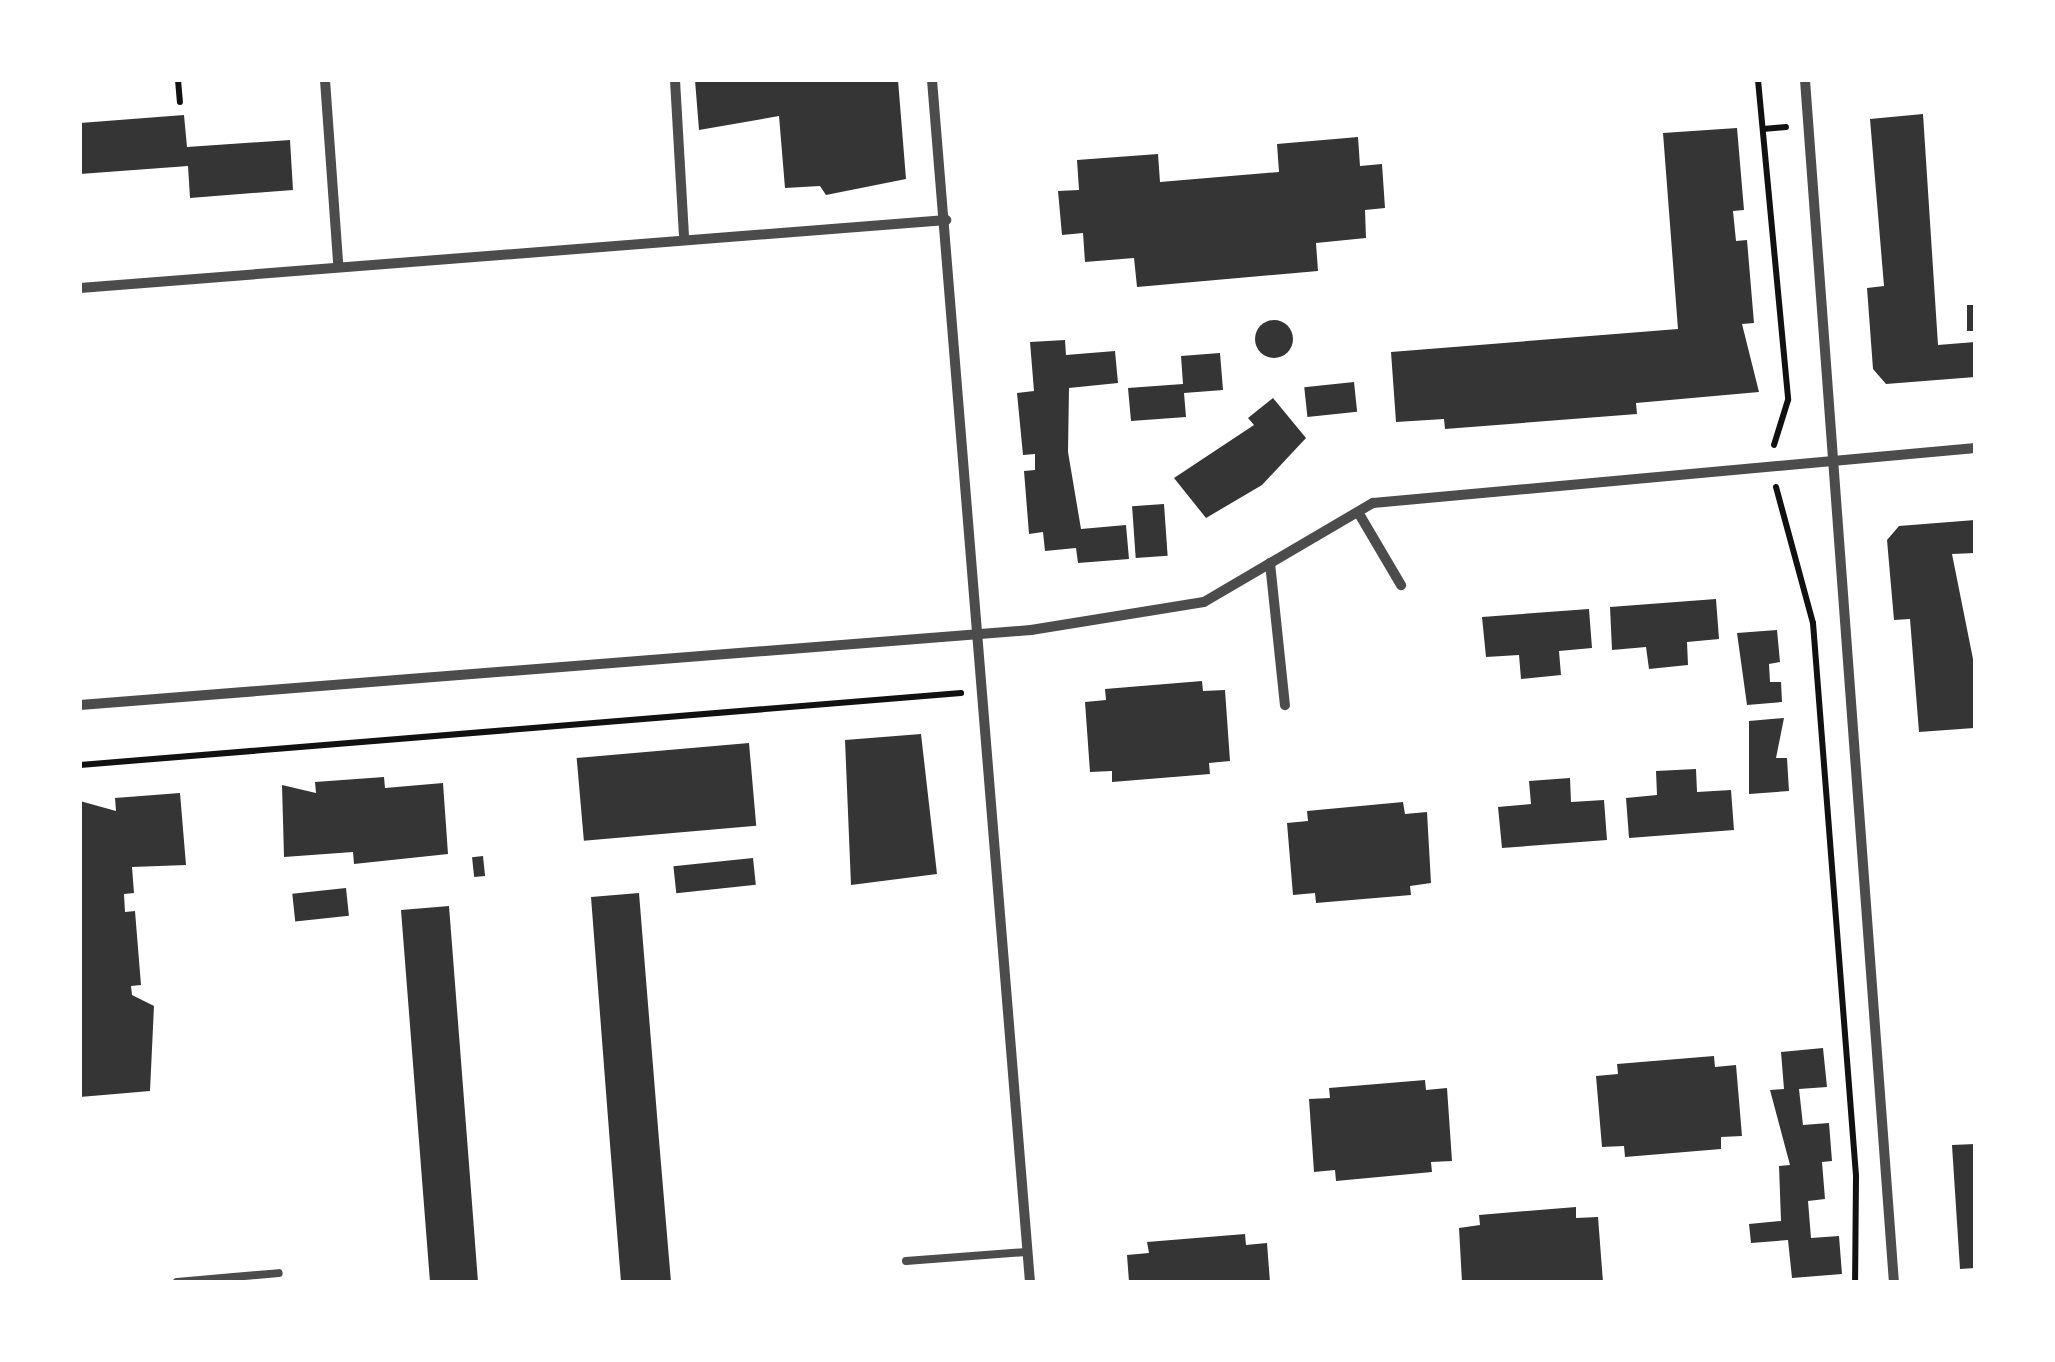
<!DOCTYPE html>
<style>
body{margin:0}
#map{position:relative;width:2055px;height:1362px;overflow:hidden;background:#fff;font-family:"PT Sans Narrow",sans-serif}
div>[style]{position:absolute}
.building>*{inset:0;background:#353535;transform-origin:0 0}
.round{border-radius:50%}
.path>*{height:6px;margin:-3px;padding:0 3px;transform-origin:3px;border-radius:3px;background:#111}
.service>*{height:8px;margin:-4px;padding:0 4px;transform-origin:4px;border-radius:4px;background:#4c4c4c}
.minor>*{height:10px;margin:-5px;padding:0 5px;transform-origin:5px;border-radius:5px;background:#4c4c4c}
span{translate:-50% -50%;white-space:nowrap;text-align:center;line-height:1.15;-webkit-text-stroke:8px #fff;paint-order:stroke}
.frame{position:absolute;inset:0;border:82px solid #fff;pointer-events:none}
</style>
<div id="map">
<div class="building">
<div style="clip-path:polygon(695px 80px,898px 80px,906px 179px,826px 195px,820px 186px,785px 188px,779px 116px,699px 130px)"></div>
<div style="clip-path:polygon(1923px 114px,1938px 345px,1975px 342px,1975px 377px,1886px 384px,1873px 369px,1867px 288px,1884px 286px,1870px 119px)"></div>
<div style="clip-path:polygon(184px 115px,187px 147px,290px 140px,293px 190px,190px 198px,188px 166px,80px 174px,80px 123px)"></div>
<div style="clip-path:polygon(1737px 128px,1744px 210px,1733px 211px,1736px 241px,1747px 240px,1754px 323px,1742px 324px,1759px 392px,1636px 403px,1637px 414px,1445px 429px,1444px 419px,1396px 422px,1391px 352px,1678px 329px,1663px 133px)"></div>
<div style="clip-path:polygon(1358px 137px,1360px 166px,1382px 164px,1385px 208px,1365px 210px,1366px 238px,1316px 243px,1318px 271px,1137px 287px,1134px 258px,1085px 262px,1083px 233px,1062px 235px,1058px 191px,1079px 190px,1077px 160px,1158px 154px,1160px 182px,1279px 172px,1277px 144px)"></div>
<div style="left:1967px;top:305px;width:8px;height:26px"></div>
<div class="round" style="left:1255px;top:320px;width:38px;height:38px"></div>
<div style="clip-path:polygon(1065px 340px,1066px 355px,1115px 351px,1118px 383px,1069px 388px,1068px 452px,1081px 529px,1126px 525px,1129px 559px,1078px 563px,1076px 548px,1045px 551px,1043px 532px,1029px 534px,1024px 471px,1035px 470px,1035px 454px,1023px 455px,1017px 393px,1034px 391px,1030px 342px)"></div>
<div style="clip-path:polygon(1220px 353px,1223px 390px,1184px 393px,1186px 417px,1131px 421px,1128px 388px,1183px 384px,1181px 356px)"></div>
<div style="left:1354px;top:382px;width:30px;height:50px;rotate:84deg"></div>
<div style="clip-path:polygon(1273px 398px,1306px 438px,1262px 485px,1206px 518px,1174px 478px,1254px 425px,1248px 418px)"></div>
<div style="left:1164px;top:504px;width:52px;height:32px;rotate:86deg"></div>
<div style="clip-path:polygon(1975px 520px,1975px 553px,1952px 554px,1974px 664px,1974px 728px,1919px 732px,1910px 619px,1894px 620px,1887px 540px,1899px 526px)"></div>
<div style="clip-path:polygon(1716px 599px,1719px 639px,1687px 642px,1688px 665px,1649px 669px,1646px 647px,1612px 650px,1610px 607px)"></div>
<div style="clip-path:polygon(1589px 609px,1592px 648px,1559px 651px,1561px 675px,1521px 679px,1519px 655px,1486px 657px,1482px 617px)"></div>
<div style="clip-path:polygon(1777px 630px,1780px 662px,1769px 664px,1770px 682px,1781px 682px,1782px 702px,1747px 705px,1737px 633px)"></div>
<div style="clip-path:polygon(1202px 681px,1203px 691px,1225px 690px,1230px 761px,1209px 763px,1210px 774px,1112px 782px,1112px 771px,1090px 772px,1085px 702px,1106px 700px,1105px 689px)"></div>
<div style="clip-path:polygon(1784px 718px,1776px 758px,1787px 758px,1789px 791px,1749px 794px,1749px 721px)"></div>
<div style="clip-path:polygon(921px 734px,937px 874px,851px 885px,845px 740px)"></div>
<div style="left:749px;top:743px;width:83px;height:173px;rotate:85deg"></div>
<div style="clip-path:polygon(1696px 769px,1697px 792px,1731px 790px,1734px 830px,1629px 838px,1626px 798px,1657px 795px,1656px 771px)"></div>
<div style="clip-path:polygon(384px 777px,385px 788px,443px 783px,448px 854px,354px 864px,353px 852px,284px 857px,282px 785px,316px 793px,315px 782px)"></div>
<div style="clip-path:polygon(1570px 778px,1571px 802px,1604px 800px,1607px 840px,1502px 848px,1498px 807px,1531px 804px,1529px 781px)"></div>
<div style="clip-path:polygon(180px 793px,186px 865px,132px 867px,134px 893px,124px 894px,125px 912px,135px 911px,141px 985px,131px 986px,132px 995px,154px 1006px,150px 1091px,80px 1097px,80px 801px,116px 811px,115px 798px)"></div>
<div style="clip-path:polygon(1403px 802px,1405px 814px,1427px 812px,1431px 883px,1410px 886px,1411px 895px,1316px 903px,1315px 893px,1293px 895px,1287px 823px,1308px 821px,1307px 811px)"></div>
<div style="left:483px;top:856px;width:20px;height:11px;rotate:84deg"></div>
<div style="left:753px;top:858px;width:27px;height:80px;rotate:84deg"></div>
<div style="left:346px;top:888px;width:28px;height:54px;rotate:84deg"></div>
<div style="clip-path:polygon(639px 893px,659px 1140px,671px 1282px,621px 1282px,610px 1144px,591px 897px)"></div>
<div style="clip-path:polygon(449px 906px,470px 1177px,478px 1282px,430px 1282px,401px 910px)"></div>
<div style="clip-path:polygon(1823px 1048px,1827px 1087px,1799px 1089px,1803px 1125px,1829px 1123px,1832px 1161px,1822px 1162px,1825px 1199px,1808px 1201px,1811px 1238px,1839px 1236px,1842px 1274px,1792px 1278px,1788px 1240px,1751px 1243px,1749px 1224px,1781px 1221px,1779px 1166px,1790px 1165px,1770px 1090px,1784px 1089px,1781px 1052px)"></div>
<div style="clip-path:polygon(1714px 1056px,1715px 1067px,1736px 1065px,1742px 1136px,1721px 1137px,1721px 1149px,1625px 1157px,1624px 1146px,1602px 1147px,1596px 1076px,1618px 1074px,1617px 1064px)"></div>
<div style="clip-path:polygon(1425px 1080px,1426px 1090px,1447px 1088px,1452px 1161px,1431px 1162px,1432px 1172px,1336px 1181px,1335px 1170px,1314px 1172px,1309px 1099px,1330px 1098px,1329px 1088px)"></div>
<div style="clip-path:polygon(1975px 1144px,1975px 1268px,1960px 1269px,1952px 1145px)"></div>
<div style="clip-path:polygon(1576px 1207px,1576px 1218px,1598px 1217px,1603px 1282px,1462px 1282px,1459px 1228px,1480px 1225px,1479px 1215px)"></div>
<div style="clip-path:polygon(1245px 1234px,1246px 1245px,1267px 1243px,1270px 1282px,1129px 1282px,1127px 1255px,1149px 1253px,1147px 1242px)"></div>
</div>
<div class="path">
<div style="left:178px;top:80px;width:22px;rotate:85deg"></div>
<div style="left:1758px;top:80px;width:321px;rotate:84.6deg"></div>
<div style="left:1788px;top:400px;width:47px;rotate:107.3deg"></div>
<div style="left:1763px;top:129px;width:23px;rotate:-5deg"></div>
<div style="left:1776px;top:487px;width:141px;rotate:74.8deg"></div>
<div style="left:1813px;top:623px;width:555px;rotate:85.55deg"></div>
<div style="left:1856px;top:1176px;width:106px;rotate:90.5deg"></div>
<div style="left:80px;top:765px;width:884px;rotate:-4.67deg"></div>
</div>
<div class="service">
<div style="left:906px;top:1261px;width:121px;rotate:-4.3deg"></div>
<div style="left:177px;top:1282px;width:102px;rotate:-5deg"></div>
</div>
<div class="minor">
<div style="left:325px;top:80px;width:183px;rotate:85.9deg"></div>
<div style="left:675px;top:80px;width:155px;rotate:86.7deg"></div>
<div style="left:932px;top:80px;width:1206px;rotate:85.34deg"></div>
<div style="left:1805px;top:80px;width:1205px;rotate:85.77deg"></div>
<div style="left:80px;top:288px;width:869px;rotate:-4.49deg"></div>
<div style="left:1358px;top:512px;width:85px;rotate:59.5deg"></div>
<div style="left:1270px;top:563px;width:143px;rotate:84deg"></div>
<div style="left:80px;top:705px;width:954px;rotate:-4.51deg"></div>
<div style="left:1031px;top:630px;width:175px;rotate:-9.2deg"></div>
<div style="left:1204px;top:602px;width:196px;rotate:-30.4deg"></div>
<div style="left:1373px;top:503px;width:605px;rotate:-5.22deg"></div>
</div>
<div class="frame"></div>
</div>
